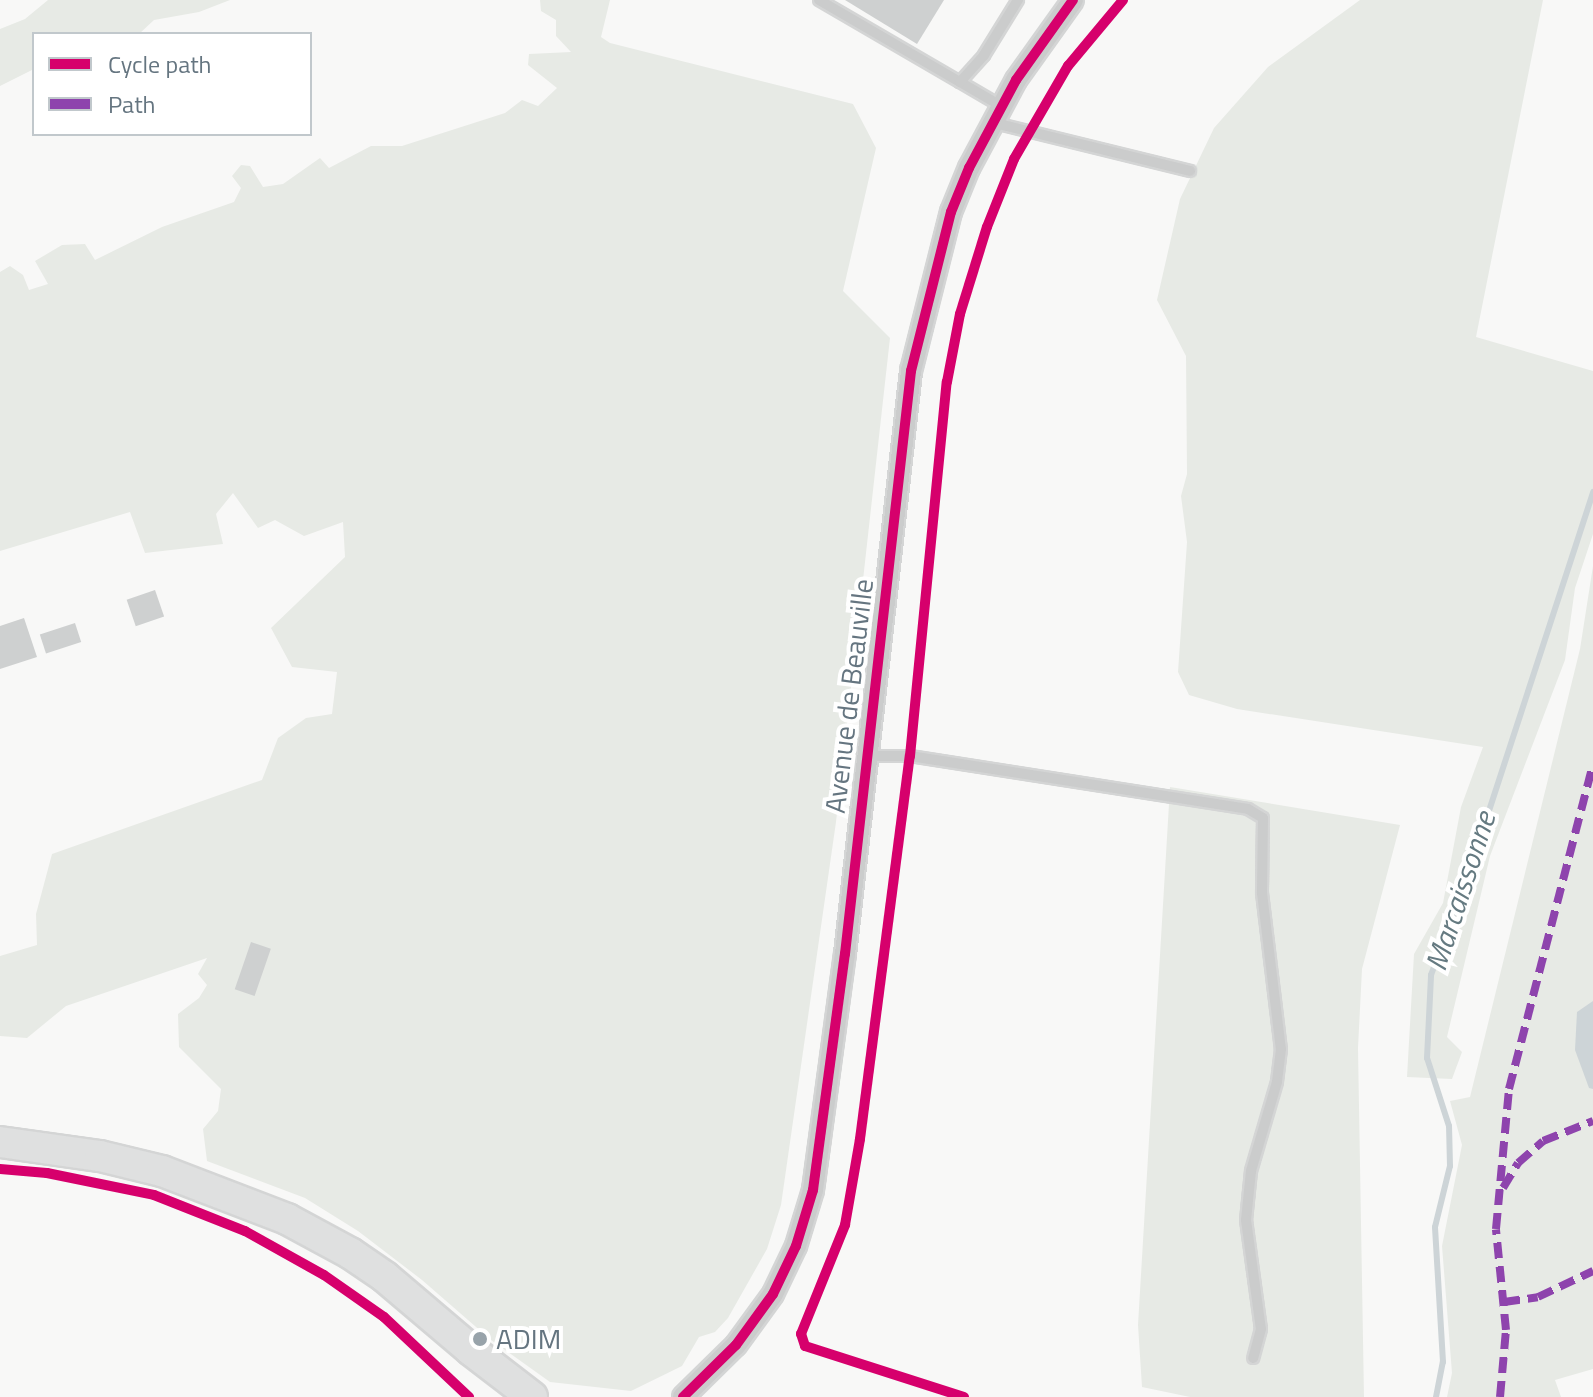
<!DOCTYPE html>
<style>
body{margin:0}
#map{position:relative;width:1593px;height:1397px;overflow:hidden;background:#f8f8f7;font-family:"Titillium Web",sans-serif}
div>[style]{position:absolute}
.green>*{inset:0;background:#e7eae5}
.water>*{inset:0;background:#cdd4d7}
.stream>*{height:6px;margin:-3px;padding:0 3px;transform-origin:3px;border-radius:3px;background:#cdd4d7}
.building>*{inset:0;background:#ced0d0;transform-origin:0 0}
.roads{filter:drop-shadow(2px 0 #d4d5d5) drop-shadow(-2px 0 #d4d5d5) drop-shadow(0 2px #d4d5d5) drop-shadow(0 -2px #d4d5d5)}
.lane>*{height:10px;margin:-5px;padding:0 5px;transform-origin:5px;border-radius:5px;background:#cbcccc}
.street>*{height:20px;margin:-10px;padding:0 10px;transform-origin:10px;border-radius:10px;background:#cbcccc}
.secondary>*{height:30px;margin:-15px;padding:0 15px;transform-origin:15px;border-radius:15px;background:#dfe0e0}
.quiet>*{height:8px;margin-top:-4px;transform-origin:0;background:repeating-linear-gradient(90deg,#8e44ad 0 16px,transparent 0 24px)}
.cycleway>*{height:10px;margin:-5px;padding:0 5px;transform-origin:5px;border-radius:5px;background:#d6006c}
.dots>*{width:22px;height:22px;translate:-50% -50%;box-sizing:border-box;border:4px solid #fff;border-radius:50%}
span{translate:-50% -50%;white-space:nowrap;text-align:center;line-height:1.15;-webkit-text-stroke:8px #fff;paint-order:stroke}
.street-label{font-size:28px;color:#657580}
.poi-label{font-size:28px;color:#657580}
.left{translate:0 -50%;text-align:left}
.water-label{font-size:30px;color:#657a81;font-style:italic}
.legend{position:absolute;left:32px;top:32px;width:280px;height:104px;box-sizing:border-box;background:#fff;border:2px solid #c1c8cc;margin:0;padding:10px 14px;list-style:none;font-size:24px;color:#657580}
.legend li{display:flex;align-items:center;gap:16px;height:40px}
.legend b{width:40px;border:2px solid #c1c8cc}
</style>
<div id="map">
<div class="green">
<div style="clip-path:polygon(48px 0,230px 0,199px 12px,154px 20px,139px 34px,34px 34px,34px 69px,0 86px,0 29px,25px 19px)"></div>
<div style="clip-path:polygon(540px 0,610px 0,601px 37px,610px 43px,853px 104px,876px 148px,843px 291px,890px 338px,836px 822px,781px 1205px,767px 1249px,728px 1318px,715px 1332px,699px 1337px,682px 1366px,631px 1391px,550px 1382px,491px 1340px,422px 1280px,358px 1231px,305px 1198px,207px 1161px,203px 1129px,218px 1111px,221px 1089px,179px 1047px,178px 1014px,199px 998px,207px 985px,198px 974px,207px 958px,66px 1006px,27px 1038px,0 1036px,0 956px,37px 945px,36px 914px,52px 854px,262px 780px,278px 738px,306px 718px,332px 714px,337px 672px,292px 667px,271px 628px,345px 557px,343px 522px,304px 536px,275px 520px,258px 528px,233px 493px,216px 514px,223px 544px,145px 553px,130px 512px,0 551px,0 272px,10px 266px,23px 275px,29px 290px,48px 284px,35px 261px,62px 245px,85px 244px,95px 260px,162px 227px,234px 202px,241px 188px,232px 176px,241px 165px,250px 166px,263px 187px,283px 184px,320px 158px,329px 168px,371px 146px,402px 146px,505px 113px,522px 100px,538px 106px,557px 88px,528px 65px,529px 54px,571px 52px,556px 36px,556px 20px,541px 11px)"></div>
<div style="clip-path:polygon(1360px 0,1543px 0,1476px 337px,1593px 371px,1593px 534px,1575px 588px,1565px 660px,1490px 856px,1447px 1037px,1462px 1052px,1452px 1079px,1407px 1077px,1414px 954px,1443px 903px,1461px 807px,1483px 747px,1237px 709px,1189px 695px,1178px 672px,1187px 542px,1181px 496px,1187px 474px,1186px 356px,1157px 300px,1180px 199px,1214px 128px,1268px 67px)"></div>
<div style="clip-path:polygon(1593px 566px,1593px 1369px,1555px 1380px,1561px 1397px,1447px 1397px,1452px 1373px,1442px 1246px,1462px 1145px,1450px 1101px,1470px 1097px,1580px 649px)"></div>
<div style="clip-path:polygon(1170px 787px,1400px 825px,1362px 969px,1358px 1048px,1364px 1397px,1190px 1397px,1142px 1387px,1138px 1325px)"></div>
</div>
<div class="water">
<div style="clip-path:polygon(1593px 1001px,1593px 1089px,1589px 1088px,1575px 1050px,1577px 1012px)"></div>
</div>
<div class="stream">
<div style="left:1436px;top:1397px;width:36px;rotate:-79deg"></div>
<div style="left:1443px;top:1362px;width:135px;rotate:-93.4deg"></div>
<div style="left:1435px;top:1227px;width:63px;rotate:-76.2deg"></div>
<div style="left:1450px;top:1166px;width:40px;rotate:-91.4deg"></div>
<div style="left:1449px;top:1126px;width:71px;rotate:-107.9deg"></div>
<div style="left:1427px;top:1058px;width:83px;rotate:-87.2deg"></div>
<div style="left:1431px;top:975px;width:107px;rotate:-69.7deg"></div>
<div style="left:1468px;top:875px;width:403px;rotate:-71.9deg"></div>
</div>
<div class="building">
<div style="clip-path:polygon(845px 0,944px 0,917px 44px)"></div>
<div style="left:155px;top:590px;width:28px;height:30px;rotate:71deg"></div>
<div style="clip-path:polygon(24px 618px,37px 657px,0 669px,0 626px)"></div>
<div style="left:75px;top:623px;width:20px;height:37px;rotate:72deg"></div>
<div style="left:251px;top:942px;width:21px;height:50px;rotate:19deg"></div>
</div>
<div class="roads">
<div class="lane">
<div style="left:819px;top:0;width:163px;rotate:30.2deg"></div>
<div style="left:1001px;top:106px;width:48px;rotate:-149.7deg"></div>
<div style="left:960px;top:82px;width:36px;rotate:-48deg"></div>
<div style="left:984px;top:55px;width:65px;rotate:-58.3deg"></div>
<div style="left:991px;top:122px;width:205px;rotate:13.8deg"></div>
<div style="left:867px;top:756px;width:43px"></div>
<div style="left:910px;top:756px;width:342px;rotate:8.9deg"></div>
<div style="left:1248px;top:809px;width:17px;rotate:31deg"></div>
<div style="left:1263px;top:818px;width:75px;rotate:90.8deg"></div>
<div style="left:1262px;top:893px;width:157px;rotate:83.1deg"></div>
<div style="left:1281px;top:1049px;width:33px;rotate:97deg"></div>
<div style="left:1277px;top:1082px;width:93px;rotate:106.3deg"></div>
<div style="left:1251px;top:1171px;width:49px;rotate:95.8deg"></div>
<div style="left:1246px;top:1220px;width:110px;rotate:82.2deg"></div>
<div style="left:1261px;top:1329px;width:30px;rotate:105deg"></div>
</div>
<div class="street">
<div style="left:683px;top:1397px;width:74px;rotate:-44.5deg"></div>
<div style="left:736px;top:1345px;width:63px;rotate:-54deg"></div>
<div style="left:773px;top:1294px;width:53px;rotate:-64.4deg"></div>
<div style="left:796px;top:1246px;width:59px;rotate:-73.1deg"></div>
<div style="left:813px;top:1190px;width:238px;rotate:-82.3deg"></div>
<div style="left:845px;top:954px;width:587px;rotate:-83.54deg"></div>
<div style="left:911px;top:371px;width:164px;rotate:-75.9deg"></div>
<div style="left:951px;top:212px;width:48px;rotate:-67.8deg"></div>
<div style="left:969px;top:168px;width:100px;rotate:-61.9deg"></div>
<div style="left:1016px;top:80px;width:98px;rotate:-54.5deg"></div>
</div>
<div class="secondary">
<div style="left:0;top:1142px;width:101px;rotate:8deg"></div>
<div style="left:100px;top:1156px;width:64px;rotate:13.6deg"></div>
<div style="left:162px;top:1171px;width:134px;rotate:21deg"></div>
<div style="left:287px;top:1219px;width:72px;rotate:28.4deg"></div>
<div style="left:350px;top:1253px;width:42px;rotate:34.4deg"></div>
<div style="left:385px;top:1277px;width:113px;rotate:40.3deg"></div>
<div style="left:471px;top:1350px;width:77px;rotate:37.6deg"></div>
</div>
</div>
<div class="quiet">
<div style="left:1503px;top:1188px;width:29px;rotate:-59deg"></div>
<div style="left:1518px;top:1163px;width:33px;rotate:-41deg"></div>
<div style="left:1543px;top:1141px;width:54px;rotate:-21.8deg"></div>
<div style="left:1504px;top:1302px;width:34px;rotate:-8deg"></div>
<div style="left:1538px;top:1297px;width:61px;rotate:-25.3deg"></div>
<div style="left:1500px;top:1397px;width:67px;rotate:-84.9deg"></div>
<div style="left:1506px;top:1330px;width:101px;rotate:-95.7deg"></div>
<div style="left:1496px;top:1229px;width:141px;rotate:-84.7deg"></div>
<div style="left:1509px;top:1089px;width:335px;rotate:-75.5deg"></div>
</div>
<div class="cycleway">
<div style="left:0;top:1169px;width:47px;rotate:4.9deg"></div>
<div style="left:47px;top:1173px;width:109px;rotate:11.6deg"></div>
<div style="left:154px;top:1195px;width:98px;rotate:21.6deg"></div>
<div style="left:245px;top:1231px;width:90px;rotate:29.1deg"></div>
<div style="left:324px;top:1275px;width:73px;rotate:35deg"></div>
<div style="left:384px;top:1317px;width:117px;rotate:43.3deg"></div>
<div style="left:805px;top:1346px;width:13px;rotate:-108deg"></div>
<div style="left:801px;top:1334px;width:118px;rotate:-68deg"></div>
<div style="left:845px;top:1225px;width:87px;rotate:-80.1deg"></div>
<div style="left:860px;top:1139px;width:386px;rotate:-82.6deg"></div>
<div style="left:910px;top:756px;width:376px;rotate:-84.4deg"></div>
<div style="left:947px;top:382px;width:69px;rotate:-79.2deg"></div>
<div style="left:960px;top:314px;width:91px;rotate:-72.8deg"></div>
<div style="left:987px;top:227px;width:73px;rotate:-68.3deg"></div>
<div style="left:1014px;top:159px;width:108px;rotate:-59.9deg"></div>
<div style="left:1068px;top:66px;width:86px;rotate:-50.2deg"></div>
<div style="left:805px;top:1346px;width:167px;rotate:17.8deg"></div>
<div style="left:683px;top:1397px;width:74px;rotate:-44.5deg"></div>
<div style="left:736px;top:1345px;width:63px;rotate:-54deg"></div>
<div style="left:773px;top:1294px;width:53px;rotate:-64.4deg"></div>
<div style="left:796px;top:1246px;width:59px;rotate:-73.1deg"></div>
<div style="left:813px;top:1190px;width:238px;rotate:-82.3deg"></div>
<div style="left:845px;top:954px;width:587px;rotate:-83.54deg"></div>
<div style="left:911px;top:371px;width:164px;rotate:-75.9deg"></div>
<div style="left:951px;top:212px;width:48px;rotate:-67.8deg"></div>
<div style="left:969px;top:168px;width:100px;rotate:-61.9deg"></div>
<div style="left:1016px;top:80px;width:98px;rotate:-54.5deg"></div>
</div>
<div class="dots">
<div style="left:480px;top:1339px;background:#98a3aa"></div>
</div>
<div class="street-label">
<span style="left:849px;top:696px;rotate:-83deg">Avenue de Beauville</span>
</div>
<div class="poi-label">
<span class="left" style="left:496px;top:1339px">ADIM</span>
</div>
<div class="water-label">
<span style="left:1460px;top:891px;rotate:-72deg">Marcaissonne</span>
</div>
<ul class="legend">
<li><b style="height:10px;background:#d6006c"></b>Cycle path</li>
<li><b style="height:10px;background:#8e44ad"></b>Path</li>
</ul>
</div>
